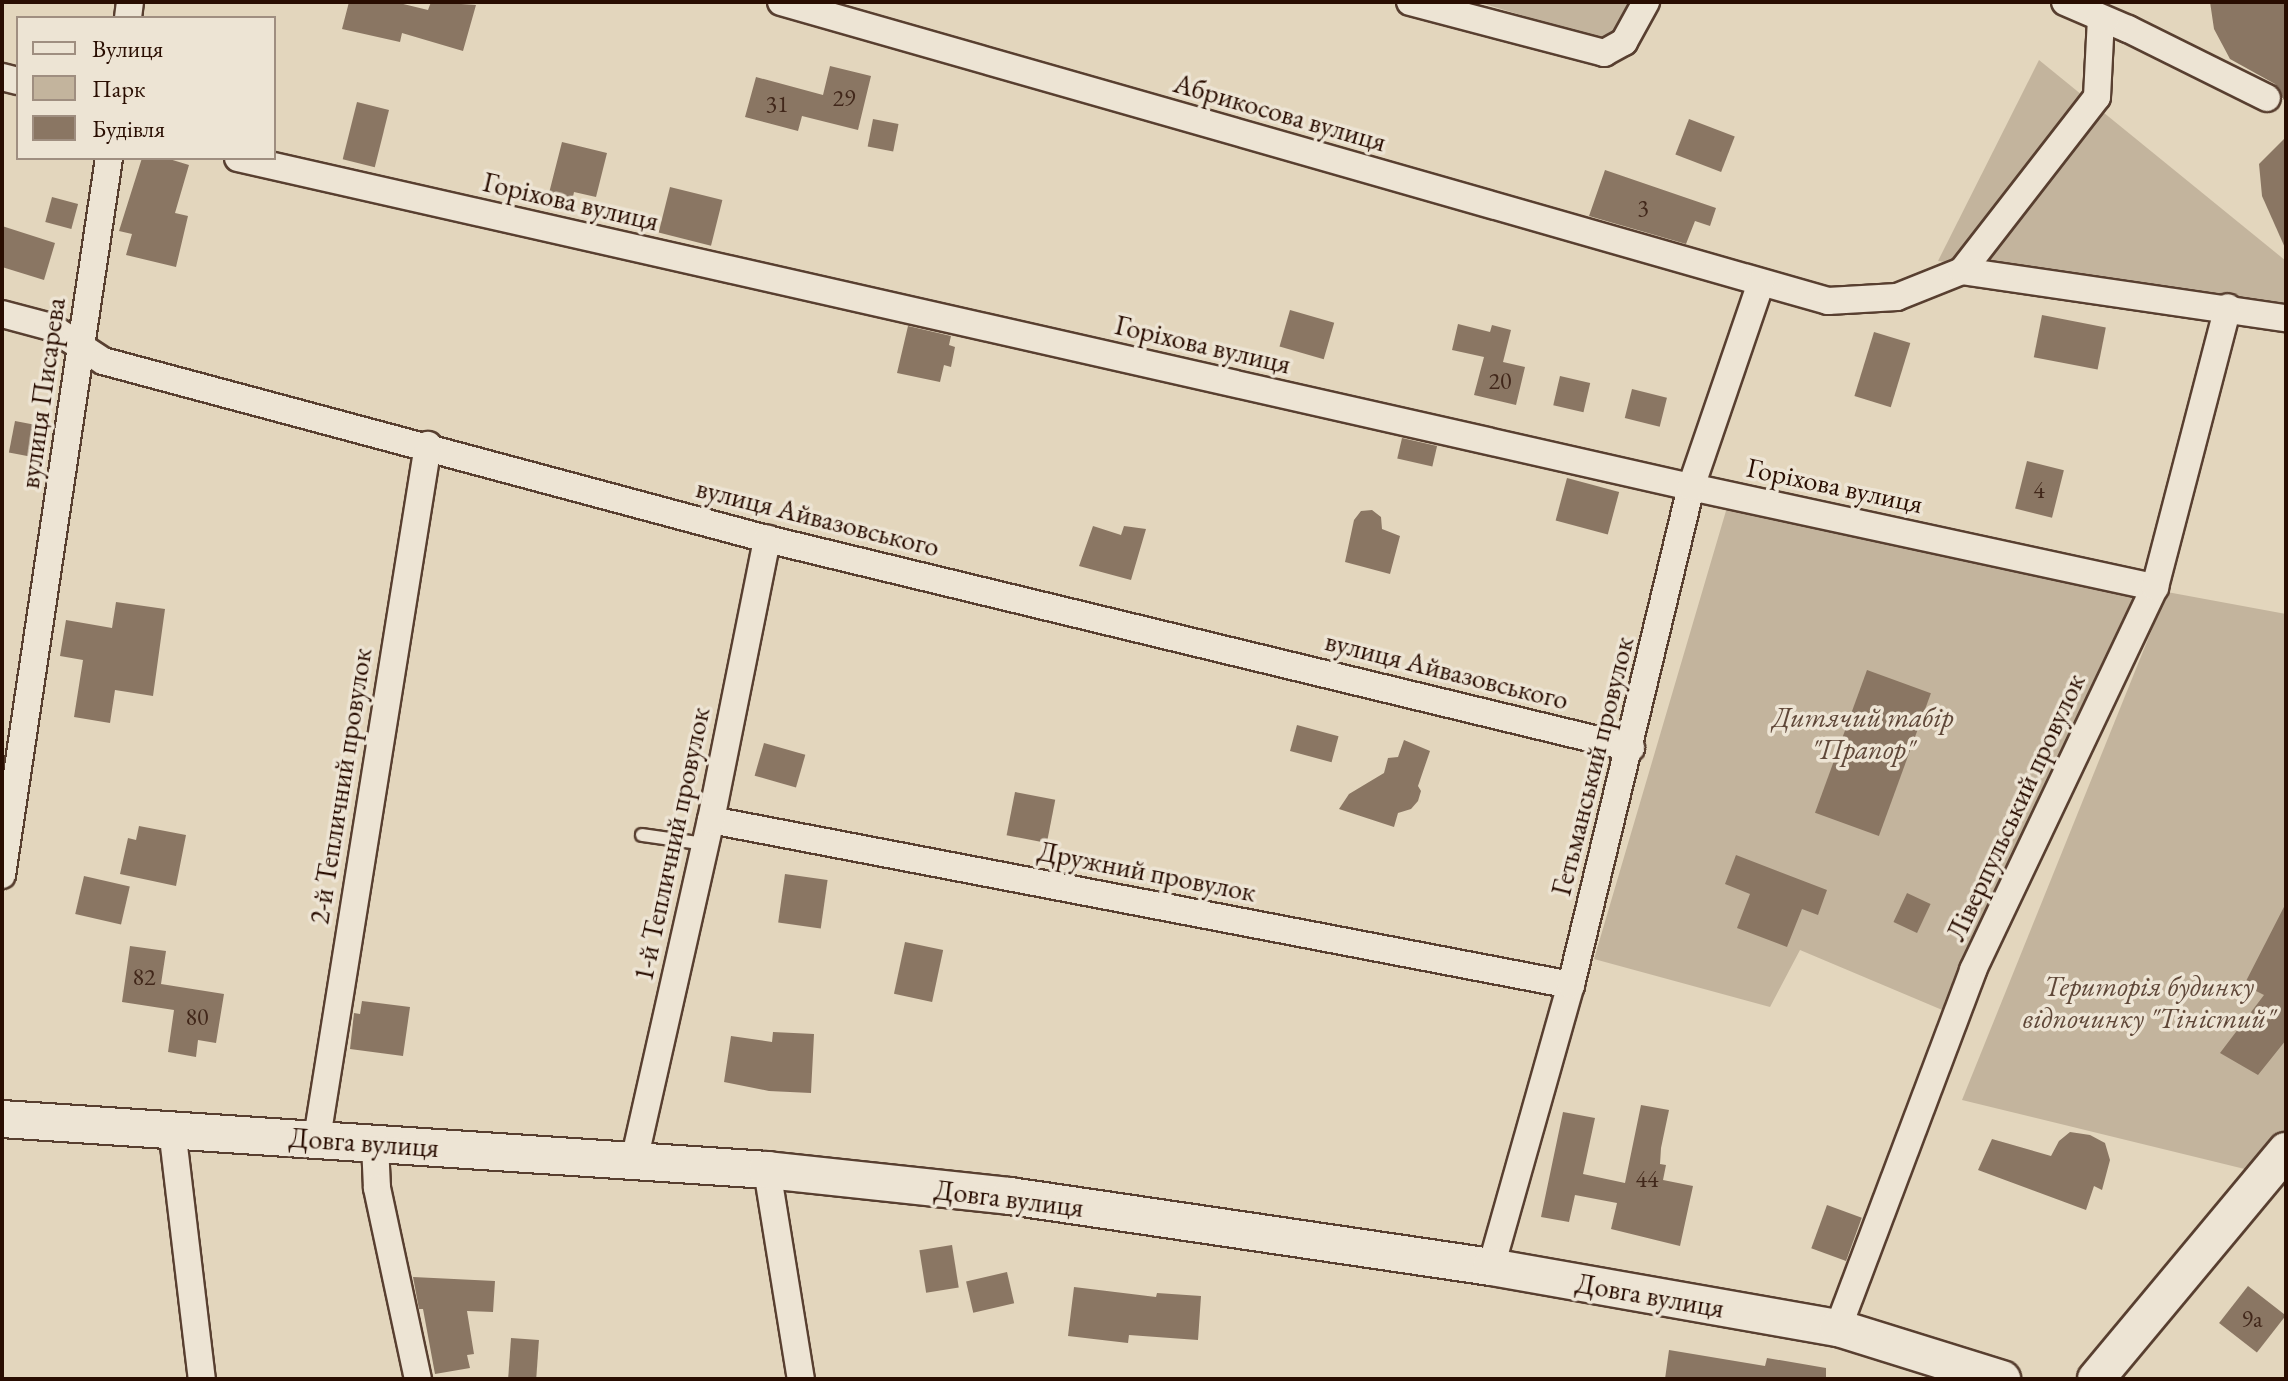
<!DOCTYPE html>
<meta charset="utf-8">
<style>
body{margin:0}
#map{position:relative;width:2288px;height:1381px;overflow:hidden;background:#e3d6bd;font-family:"EB Garamond",serif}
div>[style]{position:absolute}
.green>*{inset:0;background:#c3b49d}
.building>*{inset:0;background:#8a7663;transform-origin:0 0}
.roads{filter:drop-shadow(2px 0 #583f30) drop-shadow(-2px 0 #583f30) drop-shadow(0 2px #583f30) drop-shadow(0 -2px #583f30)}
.lane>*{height:12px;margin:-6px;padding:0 6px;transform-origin:6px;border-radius:6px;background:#ede4d4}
.street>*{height:26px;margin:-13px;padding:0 13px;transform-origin:13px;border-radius:13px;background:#ede4d4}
.secondary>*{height:36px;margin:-18px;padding:0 18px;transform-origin:18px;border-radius:18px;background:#ede4d4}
span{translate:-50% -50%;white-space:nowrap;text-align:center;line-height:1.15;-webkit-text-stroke:7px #ede4d4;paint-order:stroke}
.number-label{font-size:24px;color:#41271a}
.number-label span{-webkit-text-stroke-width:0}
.street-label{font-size:28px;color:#290d01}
.park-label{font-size:28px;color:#5f4738;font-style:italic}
.frame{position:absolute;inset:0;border:4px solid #290d01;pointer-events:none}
.legend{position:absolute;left:16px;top:16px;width:260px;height:144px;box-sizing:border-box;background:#ede4d4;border:2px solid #9f8e80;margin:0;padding:10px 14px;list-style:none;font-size:24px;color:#290d01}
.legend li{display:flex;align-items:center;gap:16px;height:40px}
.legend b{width:40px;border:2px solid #9f8e80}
</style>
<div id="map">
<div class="green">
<div style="clip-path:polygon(1478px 2px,1643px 2px,1623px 46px)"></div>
<div style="clip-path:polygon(2039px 60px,2286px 261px,2286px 306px,1938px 261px)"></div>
<div style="clip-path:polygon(1728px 504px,2142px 593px,1947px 1012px,1800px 950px,1770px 1007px,1594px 959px)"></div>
<div style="clip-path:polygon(2167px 592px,2286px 614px,2286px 1143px,2261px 1173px,1962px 1100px)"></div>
</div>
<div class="building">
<div style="clip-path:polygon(349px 2px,395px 2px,428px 10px,431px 2px,476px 5px,463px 51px,402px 33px,400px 42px,342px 29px)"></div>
<div style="clip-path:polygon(2210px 2px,2285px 2px,2286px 104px,2275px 84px,2230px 59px,2214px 29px)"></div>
<div style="clip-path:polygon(830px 66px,871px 76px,858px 130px,802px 116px,798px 131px,745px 117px,756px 77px,823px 95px)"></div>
<div style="left:357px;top:102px;width:33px;height:59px;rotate:14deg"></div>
<div style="left:873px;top:119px;width:26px;height:28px;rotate:11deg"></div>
<div style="left:1689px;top:119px;width:49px;height:38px;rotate:21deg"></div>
<div style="clip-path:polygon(2286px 137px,2286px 250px,2262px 196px,2259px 164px)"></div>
<div style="clip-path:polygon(562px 142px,607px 153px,596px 197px,574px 192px,570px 211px,546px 205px)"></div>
<div style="clip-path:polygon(142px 158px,166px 158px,189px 165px,175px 213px,188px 216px,176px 267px,126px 255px,132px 234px,119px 231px)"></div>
<div style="clip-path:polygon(1605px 170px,1716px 208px,1710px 226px,1695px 221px,1686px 244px,1589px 216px)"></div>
<div style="left:670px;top:187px;width:54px;height:47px;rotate:14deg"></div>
<div style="left:52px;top:197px;width:27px;height:26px;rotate:15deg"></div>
<div style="clip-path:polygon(2px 226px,55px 243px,44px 280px,2px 267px)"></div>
<div style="left:1290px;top:310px;width:46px;height:38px;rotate:16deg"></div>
<div style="left:2042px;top:315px;width:65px;height:43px;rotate:11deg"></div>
<div style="clip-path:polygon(1458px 324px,1490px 332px,1492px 325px,1511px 330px,1503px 362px,1525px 367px,1516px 405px,1474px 395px,1484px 357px,1452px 350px)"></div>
<div style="clip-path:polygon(908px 326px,951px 336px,949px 345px,955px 347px,951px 367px,944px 365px,940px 382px,897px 373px)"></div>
<div style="left:1874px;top:332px;width:38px;height:67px;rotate:17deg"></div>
<div style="left:1560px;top:376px;width:31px;height:30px;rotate:13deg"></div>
<div style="left:1632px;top:389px;width:36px;height:30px;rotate:14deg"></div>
<div style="left:15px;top:421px;width:32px;height:32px;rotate:11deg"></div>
<div style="left:1402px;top:438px;width:36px;height:21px;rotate:13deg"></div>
<div style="left:2027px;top:461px;width:38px;height:49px;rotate:14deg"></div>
<div style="left:1567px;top:478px;width:54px;height:44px;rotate:15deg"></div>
<div style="clip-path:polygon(1372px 510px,1381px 517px,1382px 529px,1400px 536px,1390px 574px,1345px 562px,1354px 520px,1361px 511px)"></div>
<div style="clip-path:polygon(1093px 526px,1121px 535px,1124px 526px,1146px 529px,1131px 580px,1079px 566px)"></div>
<div style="clip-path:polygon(116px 602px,165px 609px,153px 696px,115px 690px,110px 723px,74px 717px,83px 660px,60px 656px,66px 620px,112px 628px)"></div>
<div style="left:1867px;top:670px;width:68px;height:152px;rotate:20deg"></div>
<div style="left:1297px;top:725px;width:43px;height:27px;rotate:15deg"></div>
<div style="clip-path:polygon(1404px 740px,1430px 751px,1418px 786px,1421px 791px,1418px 801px,1411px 809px,1398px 813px,1394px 827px,1339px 809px,1349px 794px,1384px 773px,1388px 758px,1398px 757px)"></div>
<div style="left:764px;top:743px;width:43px;height:34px;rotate:16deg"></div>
<div style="left:1015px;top:792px;width:41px;height:44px;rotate:11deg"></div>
<div style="clip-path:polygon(139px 826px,186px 835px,176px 886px,120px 874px,128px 838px,136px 840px)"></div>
<div style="clip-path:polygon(1736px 855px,1827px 890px,1818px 915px,1802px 909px,1787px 947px,1737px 928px,1750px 894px,1725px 884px)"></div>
<div style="left:785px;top:874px;width:43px;height:49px;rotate:8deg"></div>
<div style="left:84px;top:876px;width:47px;height:39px;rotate:13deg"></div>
<div style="left:1907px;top:893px;width:26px;height:32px;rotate:25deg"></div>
<div style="clip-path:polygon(2286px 903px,2286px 1040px,2258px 1075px,2220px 1053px,2264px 995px,2244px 985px)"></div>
<div style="left:905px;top:942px;width:39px;height:53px;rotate:12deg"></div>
<div style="clip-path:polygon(130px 946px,166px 951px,161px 984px,224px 994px,216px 1043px,198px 1040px,196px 1057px,168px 1052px,174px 1010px,122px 1002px)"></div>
<div style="clip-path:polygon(362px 1001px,410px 1007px,403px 1056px,350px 1049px,354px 1013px,360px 1014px)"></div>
<div style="clip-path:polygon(773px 1032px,814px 1034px,811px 1093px,769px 1091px,724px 1082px,731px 1036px,772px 1042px)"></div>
<div style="clip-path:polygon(1641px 1105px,1669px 1110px,1661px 1148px,1660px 1164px,1666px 1165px,1663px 1180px,1693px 1186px,1680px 1246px,1611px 1229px,1617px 1203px,1575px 1195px,1569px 1222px,1541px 1217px,1563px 1112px,1595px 1118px,1583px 1174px,1625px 1183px)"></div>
<div style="clip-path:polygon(2070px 1132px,2090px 1135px,2105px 1143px,2110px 1160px,2102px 1190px,2094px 1186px,2086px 1210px,1978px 1170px,1992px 1139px,2051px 1156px,2059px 1141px)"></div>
<div style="left:1827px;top:1205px;width:37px;height:46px;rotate:20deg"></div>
<div style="left:952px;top:1245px;width:43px;height:33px;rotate:81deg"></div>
<div style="left:1007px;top:1272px;width:32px;height:42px;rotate:77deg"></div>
<div style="clip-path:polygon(413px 1277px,495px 1281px,493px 1312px,467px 1311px,474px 1354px,467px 1355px,470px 1368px,435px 1374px,423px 1309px,419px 1309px)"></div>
<div style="left:2248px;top:1286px;width:48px;height:47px;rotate:38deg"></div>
<div style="clip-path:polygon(1074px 1287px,1156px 1297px,1157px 1293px,1201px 1296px,1198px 1340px,1129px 1335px,1128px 1343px,1068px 1336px)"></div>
<div style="left:511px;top:1338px;width:28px;height:41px;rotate:4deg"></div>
<div style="clip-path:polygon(1669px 1350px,1765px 1366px,1767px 1358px,1826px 1368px,1826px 1379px,1665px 1379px)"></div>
</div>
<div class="roads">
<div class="lane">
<div style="left:642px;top:835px;width:64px;rotate:8.1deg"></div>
</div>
<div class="street">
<div style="left:781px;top:2px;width:1089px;rotate:15.94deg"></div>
<div style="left:1828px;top:301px;width:69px;rotate:-3.3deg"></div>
<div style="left:1897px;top:297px;width:70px;rotate:-21.8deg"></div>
<div style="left:1962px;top:271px;width:220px;rotate:-52.2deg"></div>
<div style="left:2097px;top:97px;width:78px;rotate:-87.1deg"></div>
<div style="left:1410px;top:2px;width:201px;rotate:14.7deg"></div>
<div style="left:1604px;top:53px;width:23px;rotate:-29deg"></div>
<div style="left:1624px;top:42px;width:46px;rotate:-61.2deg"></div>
<div style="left:2065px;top:2px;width:69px;rotate:23.2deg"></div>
<div style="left:2128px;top:29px;width:155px;rotate:26.4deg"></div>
<div style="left:128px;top:18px;width:16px;rotate:-83deg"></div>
<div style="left:2px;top:77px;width:16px;rotate:14deg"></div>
<div style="left:238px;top:158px;width:1490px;rotate:12.76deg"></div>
<div style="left:1691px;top:487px;width:475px;rotate:12.2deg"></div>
<div style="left:1962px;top:271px;width:327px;rotate:8.3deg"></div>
<div style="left:2px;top:314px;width:51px;rotate:14.9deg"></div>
<div style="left:51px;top:327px;width:62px;rotate:33.2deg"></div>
<div style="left:103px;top:361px;width:687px;rotate:15.01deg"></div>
<div style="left:767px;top:539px;width:889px;rotate:13.6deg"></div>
<div style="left:711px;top:820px;width:876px;rotate:10.86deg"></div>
<div style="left:2px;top:875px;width:725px;rotate:-81.51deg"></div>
<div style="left:172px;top:1129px;width:252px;rotate:83.2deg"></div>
<div style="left:317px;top:1138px;width:702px;rotate:-80.9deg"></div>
<div style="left:375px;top:1144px;width:44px;rotate:87.4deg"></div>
<div style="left:377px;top:1188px;width:195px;rotate:77.9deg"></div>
<div style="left:634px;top:1161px;width:350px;rotate:-77.3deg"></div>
<div style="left:711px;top:820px;width:287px;rotate:-78.7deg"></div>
<div style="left:767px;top:1170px;width:212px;rotate:80.8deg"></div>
<div style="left:1491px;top:1267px;width:293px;rotate:-74.2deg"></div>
<div style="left:1571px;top:985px;width:512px;rotate:-76.45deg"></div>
<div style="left:1691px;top:487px;width:216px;rotate:-71.1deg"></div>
<div style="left:1838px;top:1328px;width:383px;rotate:-69.3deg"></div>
<div style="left:1973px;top:970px;width:424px;rotate:-64.6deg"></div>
<div style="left:2155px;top:587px;width:289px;rotate:-75.4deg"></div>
</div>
<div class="secondary">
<div style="left:2px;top:1119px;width:767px;rotate:3.81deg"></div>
<div style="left:767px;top:1170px;width:244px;rotate:6.1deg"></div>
<div style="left:1010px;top:1196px;width:486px;rotate:8.4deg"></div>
<div style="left:1491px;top:1267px;width:352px;rotate:10deg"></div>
<div style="left:1838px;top:1328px;width:172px;rotate:17.3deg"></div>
<div style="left:2096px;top:1379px;width:297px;rotate:-50.2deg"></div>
</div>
</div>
<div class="number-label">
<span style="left:844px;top:98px">29</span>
<span style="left:777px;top:104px">31</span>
<span style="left:1643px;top:208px">3</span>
<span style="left:1500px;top:381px">20</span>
<span style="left:2039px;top:490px">4</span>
<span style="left:144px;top:977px">82</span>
<span style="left:197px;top:1017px">80</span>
<span style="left:1647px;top:1179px">44</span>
<span style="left:2252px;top:1319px">9а</span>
</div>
<div class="street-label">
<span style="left:1280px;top:112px;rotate:16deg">Абрикосова вулиця</span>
<span style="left:571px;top:201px;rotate:13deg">Горіхова вулиця</span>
<span style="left:1203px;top:344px;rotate:13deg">Горіхова вулиця</span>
<span style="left:42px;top:393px;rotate:-82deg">вулиця Писарева</span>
<span style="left:1835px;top:485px;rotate:12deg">Горіхова вулиця</span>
<span style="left:818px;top:517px;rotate:14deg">вулиця Айвазовського</span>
<span style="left:1447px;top:670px;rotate:14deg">вулиця Айвазовського</span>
<span style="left:1592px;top:766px;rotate:-76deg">Гетьманський провулок</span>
<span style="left:340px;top:786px;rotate:-81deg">2-й Тепличний провулок</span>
<span style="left:2015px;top:807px;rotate:-65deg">Ліверпульський провулок</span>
<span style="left:671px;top:844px;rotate:-78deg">1-й Тепличний провулок</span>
<span style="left:1147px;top:871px;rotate:11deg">Дружний провулок</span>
<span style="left:364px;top:1142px;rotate:4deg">Довга вулиця</span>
<span style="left:1009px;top:1198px;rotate:7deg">Довга вулиця</span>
<span style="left:1650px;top:1295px;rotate:10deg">Довга вулиця</span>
</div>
<div class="park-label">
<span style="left:1863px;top:733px">Дитячий табір<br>"Прапор"</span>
<span style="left:2149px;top:1002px">Територія будинку<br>відпочинку "Тіністий"</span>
</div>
<div class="frame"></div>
<ul class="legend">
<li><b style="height:10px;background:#ede4d4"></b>Вулиця</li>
<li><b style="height:22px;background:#c3b49d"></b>Парк</li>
<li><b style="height:22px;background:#8a7663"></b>Будівля</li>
</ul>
</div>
